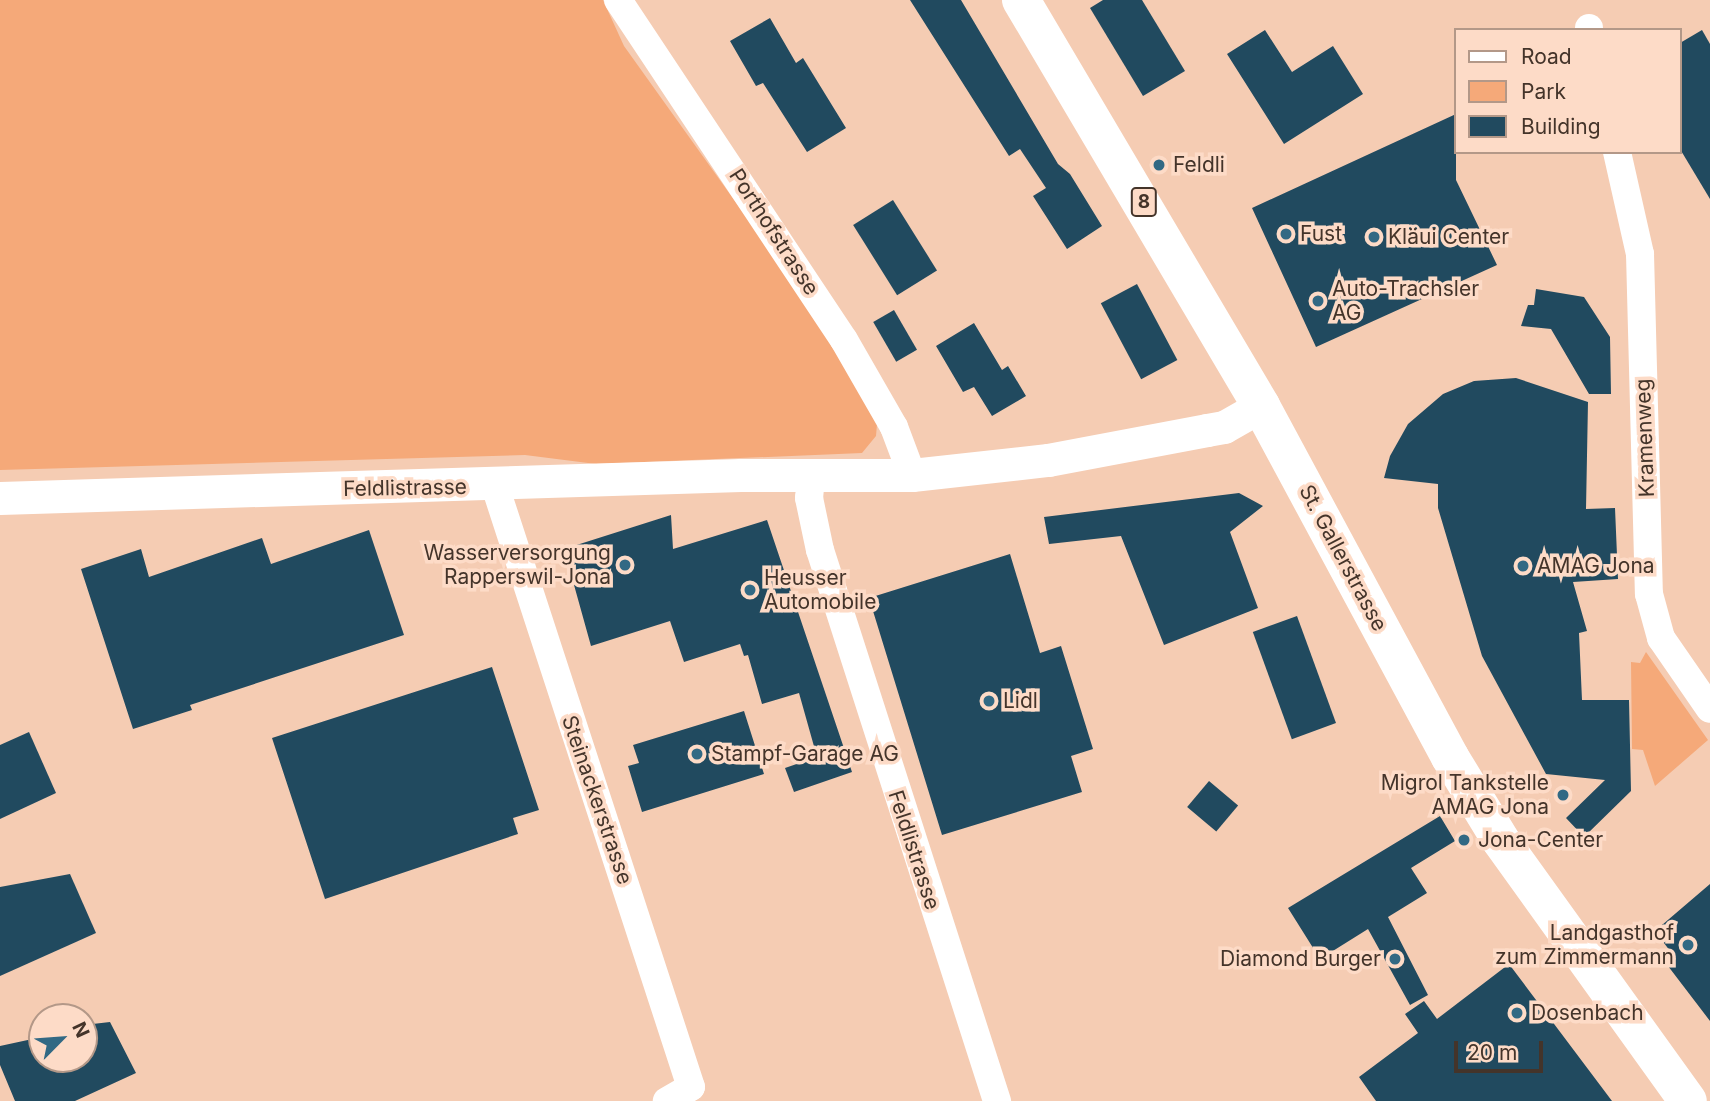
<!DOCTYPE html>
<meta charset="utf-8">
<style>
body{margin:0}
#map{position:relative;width:1710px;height:1101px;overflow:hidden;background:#f5ccb3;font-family:Inter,sans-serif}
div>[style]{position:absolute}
.green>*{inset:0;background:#f5a979}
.building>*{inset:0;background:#214a5f;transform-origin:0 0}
.minor>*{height:28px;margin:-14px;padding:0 14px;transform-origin:14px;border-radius:14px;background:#fff}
.tertiary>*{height:33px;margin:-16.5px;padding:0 16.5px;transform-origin:16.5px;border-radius:16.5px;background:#fff}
.primary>*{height:38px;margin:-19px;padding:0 19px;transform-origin:19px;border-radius:19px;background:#fff}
.dots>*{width:19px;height:19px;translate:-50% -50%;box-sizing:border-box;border:4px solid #fddbc7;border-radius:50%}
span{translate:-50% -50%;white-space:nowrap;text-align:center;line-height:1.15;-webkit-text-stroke:7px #fddbc7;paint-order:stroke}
.shield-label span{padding:2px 5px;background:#fddbc7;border:2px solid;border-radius:5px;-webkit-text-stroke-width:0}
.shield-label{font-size:19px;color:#44342a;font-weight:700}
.poi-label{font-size:21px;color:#44342a}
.left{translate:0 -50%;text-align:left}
.right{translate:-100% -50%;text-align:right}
.street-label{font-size:21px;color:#44342a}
.legend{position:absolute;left:1454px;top:28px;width:228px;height:126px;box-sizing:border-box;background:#fddbc7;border:2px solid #b39888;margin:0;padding:9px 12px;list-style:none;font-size:21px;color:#44342a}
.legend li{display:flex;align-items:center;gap:14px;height:35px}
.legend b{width:35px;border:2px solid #b39888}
.north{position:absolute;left:28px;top:1003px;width:70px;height:70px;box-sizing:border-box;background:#fddbc7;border:2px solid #b39888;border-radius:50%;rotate:65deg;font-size:19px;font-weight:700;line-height:28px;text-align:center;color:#44342a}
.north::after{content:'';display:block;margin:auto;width:24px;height:32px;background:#326984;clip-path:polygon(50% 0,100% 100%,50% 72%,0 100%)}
.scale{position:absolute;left:1454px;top:1041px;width:89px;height:32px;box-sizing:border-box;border:4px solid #44342a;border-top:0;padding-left:9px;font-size:21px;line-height:24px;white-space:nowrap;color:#44342a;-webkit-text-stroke:5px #fddbc7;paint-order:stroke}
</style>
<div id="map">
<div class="green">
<div style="clip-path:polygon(0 0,603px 0,624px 46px,807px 302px,877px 424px,876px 436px,862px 453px,596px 464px,525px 455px,0 470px)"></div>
<div style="clip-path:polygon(1646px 652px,1708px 740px,1655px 786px,1643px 750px,1632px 749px,1631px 662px,1640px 663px)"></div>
</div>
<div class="building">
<div style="clip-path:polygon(910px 0,961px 0,1058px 164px,1070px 174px,1102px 226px,1067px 249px,1033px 196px,1046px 188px,1020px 149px,1009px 156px)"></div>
<div style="clip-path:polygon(1103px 0,1142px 0,1185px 71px,1143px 96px,1090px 8px)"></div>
<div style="clip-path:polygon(770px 18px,796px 63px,803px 58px,846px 128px,807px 152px,763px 83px,756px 86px,730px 41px)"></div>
<div style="clip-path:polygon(1265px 30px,1292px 72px,1333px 46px,1363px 94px,1284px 144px,1227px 54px)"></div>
<div style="clip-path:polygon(1702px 30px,1710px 44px,1710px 199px,1680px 149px,1680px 43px)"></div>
<div style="clip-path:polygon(1456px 114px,1456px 180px,1497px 265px,1316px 347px,1252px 208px)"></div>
<div style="left:893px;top:200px;width:83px;height:47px;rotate:58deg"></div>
<div style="left:1137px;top:284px;width:86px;height:41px;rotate:62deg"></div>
<div style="clip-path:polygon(1536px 289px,1584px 297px,1610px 337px,1611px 394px,1589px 394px,1551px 329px,1521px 326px,1528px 305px,1534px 305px)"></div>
<div style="left:894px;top:310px;width:46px;height:24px;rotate:60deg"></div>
<div style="clip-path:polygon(974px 323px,1002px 370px,1008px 366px,1026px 396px,992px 416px,974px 387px,963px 392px,936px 346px)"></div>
<div style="clip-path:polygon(1516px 378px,1588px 402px,1586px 509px,1615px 508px,1618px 579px,1573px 582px,1587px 631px,1579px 633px,1582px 700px,1629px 700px,1631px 791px,1584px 837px,1566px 818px,1605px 780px,1546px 774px,1482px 656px,1438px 508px,1438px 484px,1384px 478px,1390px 456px,1408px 424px,1443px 394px,1474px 381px)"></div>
<div style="clip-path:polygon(1239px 493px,1263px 506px,1230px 532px,1258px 608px,1164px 645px,1121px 536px,1049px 544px,1044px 517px)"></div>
<div style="clip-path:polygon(671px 515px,673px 549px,767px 520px,852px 772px,794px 792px,785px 768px,817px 757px,799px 693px,762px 704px,748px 655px,744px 656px,740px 644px,684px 662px,670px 621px,591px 646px,564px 549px)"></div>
<div style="clip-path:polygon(369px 530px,404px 635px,190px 705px,192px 710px,133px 729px,81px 569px,141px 549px,149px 577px,262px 538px,271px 564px)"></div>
<div style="clip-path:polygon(1010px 554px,1040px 653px,1061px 646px,1093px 749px,1071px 756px,1082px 792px,942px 835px,869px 598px)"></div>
<div style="left:1297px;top:616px;width:114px;height:47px;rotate:70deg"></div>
<div style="clip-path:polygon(492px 667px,539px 810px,513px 818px,518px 834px,325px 899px,272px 738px)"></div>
<div style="clip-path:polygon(744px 711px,764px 774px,642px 812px,628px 766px,639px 763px,633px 745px)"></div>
<div style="clip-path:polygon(29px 732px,56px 793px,0 819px,0 745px)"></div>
<div style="left:1209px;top:781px;width:38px;height:34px;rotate:40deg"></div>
<div style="clip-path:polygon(1440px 816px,1455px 841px,1411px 868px,1427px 893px,1388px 917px,1428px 995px,1410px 1005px,1368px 929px,1320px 959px,1288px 908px)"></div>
<div style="clip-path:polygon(70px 874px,96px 933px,0 976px,0 887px)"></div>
<div style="clip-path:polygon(1710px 884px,1710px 1021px,1668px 966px,1676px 959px,1655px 931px)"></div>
<div style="clip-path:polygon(1509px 964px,1612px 1101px,1376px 1101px,1359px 1077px,1418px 1033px,1405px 1014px,1424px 1001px,1437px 1019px)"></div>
<div style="clip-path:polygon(110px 1022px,136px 1073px,75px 1101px,15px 1101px,0 1065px,0 1046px,37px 1038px,33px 1029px,42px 1028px,42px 1059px,84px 1059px,84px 1025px)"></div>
</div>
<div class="minor">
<div style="left:618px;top:0;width:408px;rotate:56.4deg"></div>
<div style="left:844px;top:340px;width:100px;rotate:60.1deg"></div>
<div style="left:894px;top:427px;width:51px;rotate:69.4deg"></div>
<div style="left:1589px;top:28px;width:2px;rotate:90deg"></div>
<div style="left:1617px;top:152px;width:105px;rotate:77.3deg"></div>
<div style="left:1640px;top:254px;width:340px;rotate:88.5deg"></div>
<div style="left:1649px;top:594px;width:46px;rotate:74.7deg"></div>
<div style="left:1661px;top:638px;width:86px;rotate:55.4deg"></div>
<div style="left:811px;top:476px;width:22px;rotate:95deg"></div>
<div style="left:809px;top:498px;width:53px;rotate:78.1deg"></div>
<div style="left:820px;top:550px;width:579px;rotate:72.19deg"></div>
<div style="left:495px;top:486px;width:632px;rotate:71.94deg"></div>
<div style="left:691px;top:1087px;width:28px;rotate:150deg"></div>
</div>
<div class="tertiary">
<div style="left:0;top:498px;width:741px;rotate:-1.78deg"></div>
<div style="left:741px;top:475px;width:171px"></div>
<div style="left:912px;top:475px;width:137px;rotate:-6.3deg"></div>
<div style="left:1048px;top:460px;width:162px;rotate:-10.7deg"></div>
<div style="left:1207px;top:430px;width:17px;rotate:-10deg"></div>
<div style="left:1224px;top:427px;width:43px;rotate:-29.6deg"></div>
</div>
<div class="primary">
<div style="left:1021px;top:0;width:472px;rotate:59.4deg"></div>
<div style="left:1261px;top:406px;width:399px;rotate:61.7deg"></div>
<div style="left:1450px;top:757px;width:98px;rotate:58.7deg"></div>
<div style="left:1501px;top:841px;width:320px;rotate:54.3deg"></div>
</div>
<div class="dots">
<div style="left:1159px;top:165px;background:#326984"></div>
<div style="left:1286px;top:234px;background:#326984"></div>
<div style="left:1374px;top:237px;background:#326984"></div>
<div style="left:1318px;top:301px;background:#326984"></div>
<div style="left:625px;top:565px;background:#326984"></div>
<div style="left:1523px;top:566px;background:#326984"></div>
<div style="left:750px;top:590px;background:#326984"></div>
<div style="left:989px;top:701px;background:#326984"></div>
<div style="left:697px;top:754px;background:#326984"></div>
<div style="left:1563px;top:795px;background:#326984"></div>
<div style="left:1464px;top:840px;background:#326984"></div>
<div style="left:1688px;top:945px;background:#326984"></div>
<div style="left:1395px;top:959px;background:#326984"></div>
<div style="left:1517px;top:1013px;background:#326984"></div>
</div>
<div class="shield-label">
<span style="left:1144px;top:202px">8</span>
</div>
<div class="poi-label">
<span class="left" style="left:1173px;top:165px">Feldli</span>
<span class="left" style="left:1300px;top:234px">Fust</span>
<span class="left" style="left:1388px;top:237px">Kläui Center</span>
<span class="left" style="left:1332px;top:301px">Auto-Trachsler<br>AG</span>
<span class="right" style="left:611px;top:565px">Wasserversorgung<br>Rapperswil-Jona</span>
<span class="left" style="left:1537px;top:566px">AMAG Jona</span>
<span class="left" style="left:764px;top:590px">Heusser<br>Automobile</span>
<span class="left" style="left:1003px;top:701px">Lidl</span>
<span class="left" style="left:711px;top:754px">Stampf-Garage AG</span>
<span class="right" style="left:1549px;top:795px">Migrol Tankstelle<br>AMAG Jona</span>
<span class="left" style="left:1478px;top:840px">Jona-Center</span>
<span class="right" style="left:1674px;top:945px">Landgasthof<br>zum Zimmermann</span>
<span class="right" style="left:1381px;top:959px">Diamond Burger</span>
<span class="left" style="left:1531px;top:1013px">Dosenbach</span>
</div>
<div class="street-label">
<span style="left:774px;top:232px;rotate:57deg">Porthofstrasse</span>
<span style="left:1645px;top:438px;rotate:-92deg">Kramenweg</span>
<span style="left:405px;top:488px;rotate:-1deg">Feldlistrasse</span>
<span style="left:1343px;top:558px;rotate:62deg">St. Gallerstrasse</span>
<span style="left:597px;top:800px;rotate:71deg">Steinackerstrasse</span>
<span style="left:914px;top:850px;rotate:72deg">Feldlistrasse</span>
</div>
<ul class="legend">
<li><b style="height:9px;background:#fff"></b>Road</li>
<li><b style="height:19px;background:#f5a979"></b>Park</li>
<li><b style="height:19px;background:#214a5f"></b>Building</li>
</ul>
<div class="north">N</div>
<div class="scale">20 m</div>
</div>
